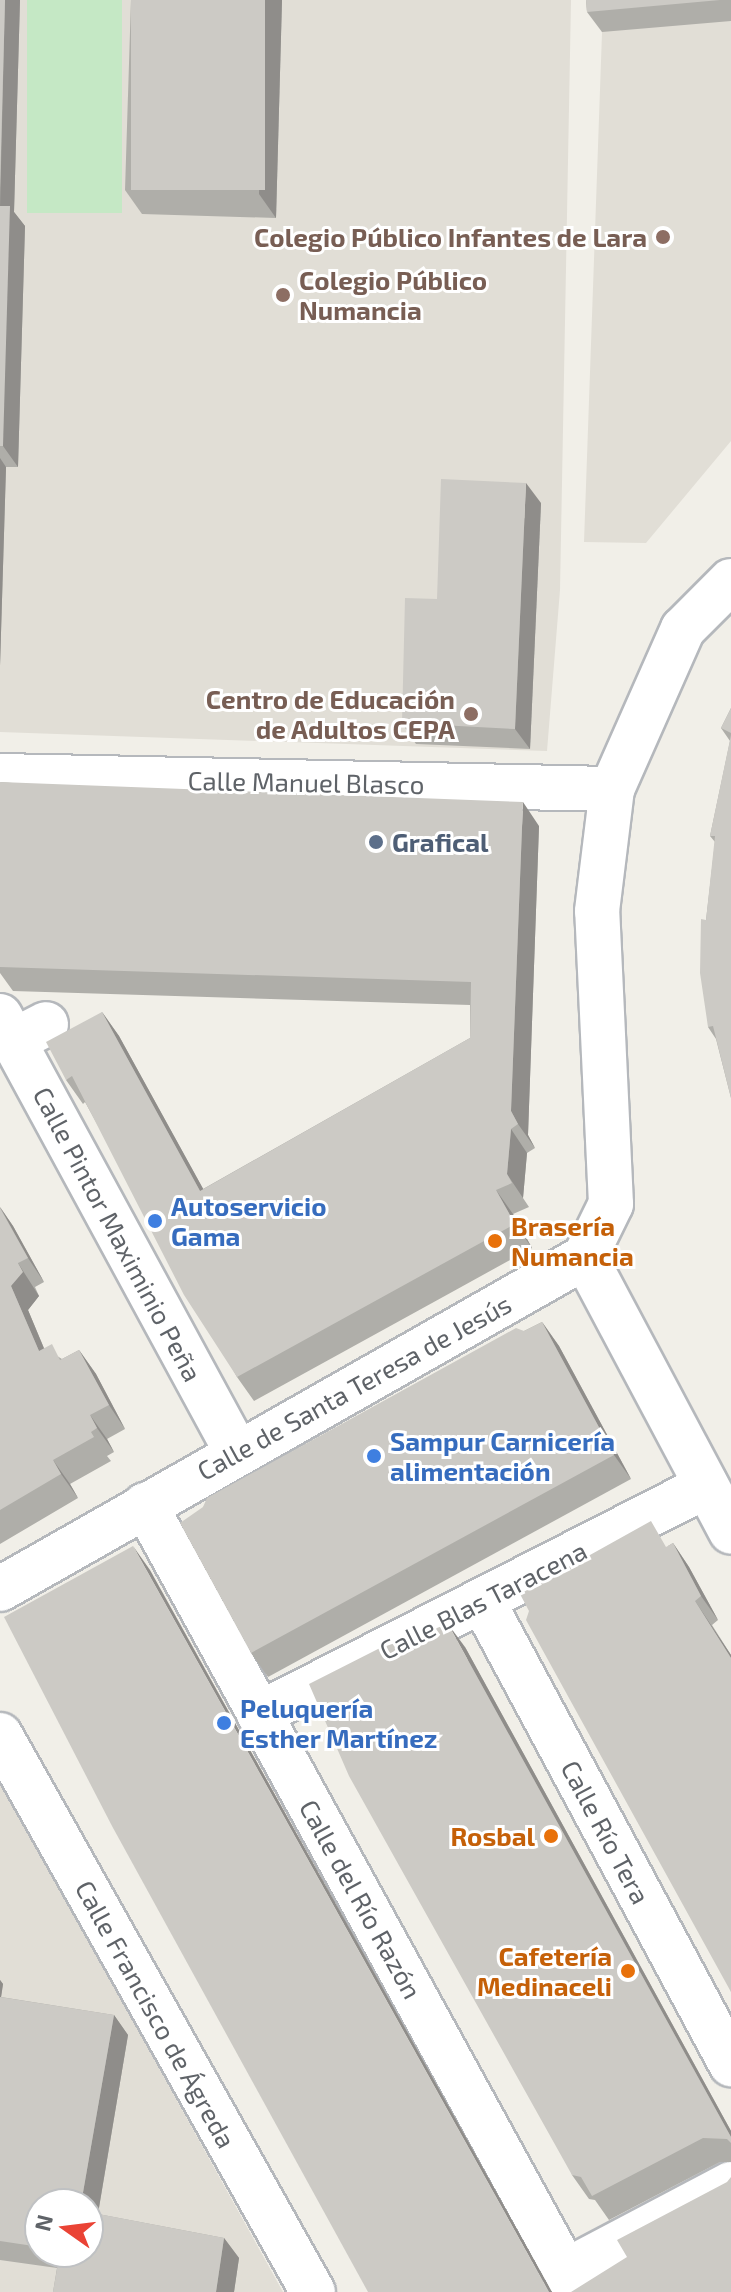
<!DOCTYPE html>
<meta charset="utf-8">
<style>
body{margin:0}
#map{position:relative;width:731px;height:2292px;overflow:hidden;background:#f1efe8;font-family:"Exo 2",sans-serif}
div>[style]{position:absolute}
.education>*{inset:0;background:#e1ded6}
.green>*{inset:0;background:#c5e8c5;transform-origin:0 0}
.roads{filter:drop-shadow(2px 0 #b5b8bc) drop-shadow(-2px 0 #b5b8bc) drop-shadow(0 2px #b5b8bc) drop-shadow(0 -2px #b5b8bc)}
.minor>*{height:44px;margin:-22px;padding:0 22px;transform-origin:22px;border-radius:22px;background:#fff}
.wall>*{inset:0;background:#afaea9}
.shaded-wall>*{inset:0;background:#8f8d8a}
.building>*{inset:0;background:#cccac5;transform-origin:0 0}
.dots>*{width:22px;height:22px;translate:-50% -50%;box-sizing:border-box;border:4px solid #fff;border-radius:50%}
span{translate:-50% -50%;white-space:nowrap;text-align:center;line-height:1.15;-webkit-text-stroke:6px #fff;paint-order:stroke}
.education-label{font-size:26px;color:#785e54;font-weight:700}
.right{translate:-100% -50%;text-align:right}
.left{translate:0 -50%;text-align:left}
.street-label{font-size:26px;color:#5f6368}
.service-label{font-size:26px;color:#4e5e75;font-weight:700}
.shop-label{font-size:26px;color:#366cbe;font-weight:700}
.food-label{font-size:26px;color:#c56008;font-weight:700}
.north{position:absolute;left:24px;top:2188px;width:80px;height:80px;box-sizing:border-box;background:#fff;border:2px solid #bfc1c3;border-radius:50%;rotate:284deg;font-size:22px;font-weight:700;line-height:32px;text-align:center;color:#5f6368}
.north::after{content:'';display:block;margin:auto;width:28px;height:36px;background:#ea4335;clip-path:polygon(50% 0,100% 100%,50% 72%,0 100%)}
</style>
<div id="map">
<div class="education">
<div style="clip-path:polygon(0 0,571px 0,560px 590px,547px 751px,0 732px)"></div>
<div style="clip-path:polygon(598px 0,731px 0,731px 441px,646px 543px,584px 542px,602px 33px)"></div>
<div style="clip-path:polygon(evenodd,0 1781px,283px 2292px,0 2292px,0 1781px,40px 2204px,88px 2204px,88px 2252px,40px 2252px,40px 2204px)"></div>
</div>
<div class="green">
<div style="left:27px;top:0;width:95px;height:213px"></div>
</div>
<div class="roads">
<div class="minor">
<div style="left:0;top:776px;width:612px;rotate:1.22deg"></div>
<div style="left:0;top:1016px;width:496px;rotate:61.5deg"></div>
<div style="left:13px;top:1041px;width:37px;rotate:-27deg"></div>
<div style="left:585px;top:1257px;width:311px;rotate:62deg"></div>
<div style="left:145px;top:1505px;width:898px;rotate:61.24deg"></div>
<div style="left:0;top:1589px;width:673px;rotate:-29.58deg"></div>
<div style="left:585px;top:1257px;width:59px;rotate:-63.9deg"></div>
<div style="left:611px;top:1204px;width:293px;rotate:-92.7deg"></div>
<div style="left:597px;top:911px;width:123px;rotate:-83deg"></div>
<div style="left:612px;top:789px;width:175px;rotate:-66.1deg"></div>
<div style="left:683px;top:629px;width:68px;rotate:-45deg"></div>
<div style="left:482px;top:1600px;width:527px;rotate:61.78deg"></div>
<div style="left:259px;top:1714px;width:502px;rotate:-27.02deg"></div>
<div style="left:0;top:1735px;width:639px;rotate:60.67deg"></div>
<div style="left:566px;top:2271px;width:187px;rotate:-27.8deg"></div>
</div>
</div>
<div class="wall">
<div style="clip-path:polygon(0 0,20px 0,14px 212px,25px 226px,18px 467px,6px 467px,0 666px)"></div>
<div style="clip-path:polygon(131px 0,282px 0,276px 218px,142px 214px,125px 190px)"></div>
<div style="clip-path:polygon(586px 0,731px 0,731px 21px,602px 32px,587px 12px)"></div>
<div style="clip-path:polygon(541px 503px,530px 749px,416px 744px,402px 723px,437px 599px)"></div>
<div style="clip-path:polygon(731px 708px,731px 1098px,716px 1039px,708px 1027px,706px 920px,715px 842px,710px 836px,730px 741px,721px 728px)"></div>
<div style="clip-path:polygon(0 782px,539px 826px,528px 1135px,535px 1148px,527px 1153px,523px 1198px,529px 1207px,513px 1214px,532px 1248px,254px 1401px,237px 1377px,85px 1102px,83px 1104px,66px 1080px,102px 1012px,119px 1036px,203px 1189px,470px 1038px,470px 1005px,13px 991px,0 973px)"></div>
<div style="clip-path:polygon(0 1207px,13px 1226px,44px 1282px,35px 1287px,39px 1296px,28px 1310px,44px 1348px,62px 1359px,79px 1350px,96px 1374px,125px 1429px,107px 1439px,114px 1452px,107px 1456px,111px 1461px,70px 1484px,78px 1498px,0 1544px)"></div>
<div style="clip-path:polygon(542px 1322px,559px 1346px,631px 1479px,268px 1677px,251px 1653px,203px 1507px,524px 1331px)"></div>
<div style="clip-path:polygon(673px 1543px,689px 1567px,718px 1620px,712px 1625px,731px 1655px,731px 1992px,668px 1546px)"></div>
<div style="clip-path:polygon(465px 1647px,731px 2131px,731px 2162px,720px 2162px,609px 2220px,595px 2200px,589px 2199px,572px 2175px)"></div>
<div style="clip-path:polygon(evenodd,0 1980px,3px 1984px,1px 1997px,114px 2015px,128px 2035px,98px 2214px,224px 2238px,239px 2258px,234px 2292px,53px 2292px,57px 2268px,0 2260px,0 1980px,40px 2204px,88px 2252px,40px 2252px,40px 2204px)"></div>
</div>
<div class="shaded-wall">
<div style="clip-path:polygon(5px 0,20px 0,14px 212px,25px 226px,18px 467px,3px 446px,0 207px)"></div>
<div style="clip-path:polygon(265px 0,282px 0,276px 218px,259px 194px)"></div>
<div style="clip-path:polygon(0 458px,6px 467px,0 666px)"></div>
<div style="clip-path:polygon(526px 483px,541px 503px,530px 749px,515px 729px)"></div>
<div style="clip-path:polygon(523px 802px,539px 826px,528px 1135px,535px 1148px,518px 1124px,511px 1111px)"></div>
<div style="clip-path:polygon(102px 1012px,119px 1036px,217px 1214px,200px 1191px)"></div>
<div style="clip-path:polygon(511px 1129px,527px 1153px,523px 1198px,529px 1207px,507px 1174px)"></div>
<div style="clip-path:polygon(496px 1190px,513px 1214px,532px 1248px,515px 1224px)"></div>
<div style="clip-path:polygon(0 1207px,13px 1226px,44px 1282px,28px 1258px)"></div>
<div style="clip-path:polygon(18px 1263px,39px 1296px,28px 1310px,55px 1375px,39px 1351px,11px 1286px)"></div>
<div style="clip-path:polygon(542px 1322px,559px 1346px,631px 1479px,614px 1455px)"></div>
<div style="clip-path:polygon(79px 1350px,96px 1374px,125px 1429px,109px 1405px)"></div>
<div style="clip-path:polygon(90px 1415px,107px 1439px,114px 1452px,97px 1428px)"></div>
<div style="clip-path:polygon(53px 1460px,70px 1484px,78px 1498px,61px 1474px)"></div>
<div style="clip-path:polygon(673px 1543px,689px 1567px,718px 1620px,701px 1596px)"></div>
<div style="clip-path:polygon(133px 1546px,150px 1570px,552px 2292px,549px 2292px)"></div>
<div style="clip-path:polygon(695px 1601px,731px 1655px,731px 1658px)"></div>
<div style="clip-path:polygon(448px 1624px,465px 1647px,731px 2131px,731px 2137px)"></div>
<div style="clip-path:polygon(0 1980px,3px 1984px,0 2004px)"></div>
<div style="clip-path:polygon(114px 2015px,128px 2035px,95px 2231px,88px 2222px,88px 2204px,81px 2204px)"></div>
<div style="clip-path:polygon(224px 2238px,239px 2258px,234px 2292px,216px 2292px)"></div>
</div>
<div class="building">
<div style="clip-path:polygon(0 0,5px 0,0 188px)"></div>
<div style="left:131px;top:0;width:134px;height:190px"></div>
<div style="clip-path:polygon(586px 0,720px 0,587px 12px)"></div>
<div style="clip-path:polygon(0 206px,10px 206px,3px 446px,0 446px)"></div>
<div style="clip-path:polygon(441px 479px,526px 483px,515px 729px,402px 723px,405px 598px,437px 599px)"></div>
<div style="clip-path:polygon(731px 708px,731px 733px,721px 728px)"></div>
<div style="clip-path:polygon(731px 735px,731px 1098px,713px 1026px,708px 1027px,700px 973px,701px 919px,706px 920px,715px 836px,710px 836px)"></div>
<div style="clip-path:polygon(0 782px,523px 802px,511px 1111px,518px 1124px,511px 1129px,507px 1174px,512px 1183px,496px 1190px,515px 1224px,237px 1377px,184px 1295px,72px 1076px,66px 1080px,46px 1042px,102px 1012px,200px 1191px,470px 1038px,471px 982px,0 967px)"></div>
<div style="clip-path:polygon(0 1208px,28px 1258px,18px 1263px,23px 1272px,11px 1286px,39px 1351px,52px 1344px,60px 1360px,79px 1350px,109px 1405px,90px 1415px,97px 1428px,91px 1432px,94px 1437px,53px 1460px,61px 1474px,0 1510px)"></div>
<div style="clip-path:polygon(542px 1322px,614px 1455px,251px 1653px,180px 1523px,203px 1507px,207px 1498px,516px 1328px,524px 1331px)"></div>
<div style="clip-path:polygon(651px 1521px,666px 1547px,673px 1543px,701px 1596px,695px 1601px,731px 1658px,731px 1992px,526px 1620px,529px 1611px,520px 1594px)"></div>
<div style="clip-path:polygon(133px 1546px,549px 2292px,368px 2292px,112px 1826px,4px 1617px)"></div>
<div style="clip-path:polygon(448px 1624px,731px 2137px,731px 2143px,727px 2139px,703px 2138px,592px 2196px,581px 2177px,572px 2175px,349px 1776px,309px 1684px,378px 1649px)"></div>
<div style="clip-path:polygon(0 1997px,114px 2015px,81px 2204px,40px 2204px,40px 2247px,0 2241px)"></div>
<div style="clip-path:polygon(731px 2177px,731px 2292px,571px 2292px,627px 2257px,617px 2240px,727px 2182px)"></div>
<div style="clip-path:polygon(88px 2212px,224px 2238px,216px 2292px,53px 2292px,60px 2252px,88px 2252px)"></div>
</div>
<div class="dots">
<div style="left:663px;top:237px;background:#8d6e63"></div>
<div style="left:283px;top:295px;background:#8d6e63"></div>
<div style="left:471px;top:714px;background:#8d6e63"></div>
<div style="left:376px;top:842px;background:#5c6f8a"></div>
<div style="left:155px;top:1221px;background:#3f7fe0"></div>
<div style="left:495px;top:1241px;background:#e8710a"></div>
<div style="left:374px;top:1456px;background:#3f7fe0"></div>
<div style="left:224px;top:1723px;background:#3f7fe0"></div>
<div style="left:551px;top:1836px;background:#e8710a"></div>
<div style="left:628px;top:1971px;background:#e8710a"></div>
</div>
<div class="education-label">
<span class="right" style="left:647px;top:237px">Colegio Público Infantes de Lara</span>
<span class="left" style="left:299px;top:295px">Colegio Público<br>Numancia</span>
<span class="right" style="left:455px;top:714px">Centro de Educación<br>de Adultos CEPA</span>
</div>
<div class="street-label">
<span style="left:306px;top:782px;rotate:1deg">Calle Manuel Blasco</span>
<span style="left:118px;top:1234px;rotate:62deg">Calle Pintor Maximinio Peña</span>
<span style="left:354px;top:1387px;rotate:-29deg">Calle de Santa Teresa de Jesús</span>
<span style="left:483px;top:1600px;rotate:-27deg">Calle Blas Taracena</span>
<span style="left:606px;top:1832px;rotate:62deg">Calle Río Tera</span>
<span style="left:361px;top:1899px;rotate:61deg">Calle del Río Razón</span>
<span style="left:156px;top:2014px;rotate:61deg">Calle Francisco de Ágreda</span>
</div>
<div class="service-label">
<span class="left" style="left:392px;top:842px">Grafical</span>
</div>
<div class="shop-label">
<span class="left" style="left:171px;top:1221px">Autoservicio<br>Gama</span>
<span class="left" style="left:390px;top:1456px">Sampur Carnicería<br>alimentación</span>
<span class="left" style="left:240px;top:1723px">Peluquería<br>Esther Martínez</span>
</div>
<div class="food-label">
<span class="left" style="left:511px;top:1241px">Brasería<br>Numancia</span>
<span class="right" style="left:535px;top:1836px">Rosbal</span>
<span class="right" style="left:612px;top:1971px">Cafetería<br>Medinaceli</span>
</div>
<div class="north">N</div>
</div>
